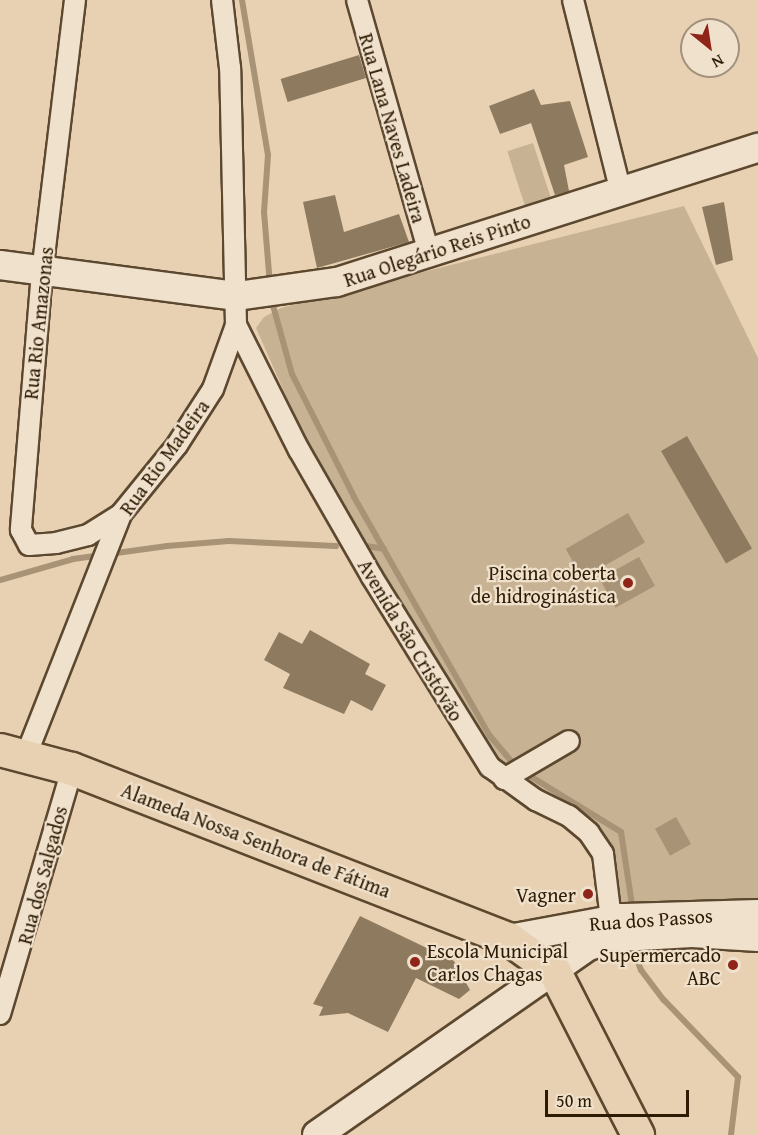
<!DOCTYPE html>
<meta charset="utf-8">
<style>
body{margin:0}
#map{position:relative;width:758px;height:1135px;overflow:hidden;background:#e8d1b2;font-family:"Gentium Book Plus",serif}
div>[style]{position:absolute}
.green>*{inset:0;background:#c8b294;transform-origin:0 0}
.water>*{inset:0;background:#a89376;transform-origin:0 0}
.stream>*{height:6px;margin:-3px;padding:0 3px;transform-origin:3px;border-radius:3px;background:#a89376}
.building>*{inset:0;background:#8e7a5e;transform-origin:0 0}
.roads{filter:drop-shadow(2px 0 #5c482f) drop-shadow(-2px 0 #5c482f) drop-shadow(0 2px #5c482f) drop-shadow(0 -2px #5c482f)}
.street>*{height:20px;margin:-10px;padding:0 10px;transform-origin:10px;border-radius:10px;background:#f0e1cd}
.secondary>*{height:28px;margin:-14px;padding:0 14px;transform-origin:14px;border-radius:14px;background:#f0e1cd}
.primary>*{height:32px;margin:-16px;padding:0 16px;transform-origin:16px;border-radius:16px;background:#e8d1b2}
.dots>*{width:16px;height:16px;translate:-50% -50%;box-sizing:border-box;border:3px solid #f0e1cd;border-radius:50%}
span{translate:-50% -50%;white-space:nowrap;text-align:center;line-height:1.15;-webkit-text-stroke:4.5px #f0e1cd;paint-order:stroke}
.street-label{font-size:20px;color:#2d1b03}
.poi-label{font-size:20px;color:#2d1b03}
.right{translate:-100% -50%;text-align:right}
.left{translate:0 -50%;text-align:left}
.north{position:absolute;left:680px;top:18px;width:60px;height:60px;box-sizing:border-box;background:#f0e1cd;border:2px solid #a2927c;border-radius:50%;rotate:150deg;font-size:16px;font-weight:700;line-height:24px;text-align:center;color:#2d1b03}
.north::after{content:'';display:block;margin:auto;width:21px;height:27px;background:#8f2418;clip-path:polygon(50% 0,100% 100%,50% 72%,0 100%)}
.scale{position:absolute;left:545px;top:1090px;width:144px;height:27px;box-sizing:border-box;border:3px solid #2d1b03;border-top:0;padding-left:8px;font-size:18px;line-height:21px;white-space:nowrap;color:#2d1b03;-webkit-text-stroke:4px #f0e1cd;paint-order:stroke}
</style>
<div id="map">
<div class="green">
<div style="left:533px;top:143px;width:65px;height:27px;rotate:72deg"></div>
<div style="clip-path:polygon(684px 206px,758px 358px,758px 899px,615px 910px,612px 859px,548px 799px,504px 768px,427px 652px,309px 448px,256px 328px,264px 317px,281px 308px)"></div>
</div>
<div class="water">
<div style="left:628px;top:513px;width:34px;height:72px;rotate:60deg"></div>
<div style="left:639px;top:557px;width:33px;height:45px;rotate:61deg"></div>
<div style="left:676px;top:817px;width:31px;height:24px;rotate:61deg"></div>
</div>
<div class="stream">
<div style="left:242px;top:0;width:157px;rotate:80.5deg"></div>
<div style="left:268px;top:155px;width:57px;rotate:94deg"></div>
<div style="left:264px;top:212px;width:73px;rotate:85.3deg"></div>
<div style="left:271px;top:298px;width:79px;rotate:74.6deg"></div>
<div style="left:292px;top:374px;width:138px;rotate:63.2deg"></div>
<div style="left:354px;top:497px;width:275px;rotate:60.4deg"></div>
<div style="left:490px;top:736px;width:42px;rotate:49.8deg"></div>
<div style="left:517px;top:768px;width:122px;rotate:31.6deg"></div>
<div style="left:621px;top:832px;width:80px;rotate:81.4deg"></div>
<div style="left:366px;top:546px;width:18px;rotate:9deg"></div>
<div style="left:0;top:580px;width:76px;rotate:-16deg"></div>
<div style="left:73px;top:559px;width:95px;rotate:-7.9deg"></div>
<div style="left:167px;top:546px;width:62px;rotate:-4.6deg"></div>
<div style="left:229px;top:541px;width:107px;rotate:2.7deg"></div>
<div style="left:631px;top:945px;width:27px;rotate:68deg"></div>
<div style="left:641px;top:970px;width:38px;rotate:53deg"></div>
<div style="left:664px;top:1000px;width:107px;rotate:46.1deg"></div>
<div style="left:738px;top:1077px;width:58px;rotate:96.9deg"></div>
</div>
<div class="building">
<div style="left:359px;top:55px;width:24px;height:82px;rotate:73deg"></div>
<div style="clip-path:polygon(534px 89px,541px 105px,570px 101px,588px 157px,564px 165px,569px 191px,555px 195px,531px 123px,500px 134px,489px 106px)"></div>
<div style="clip-path:polygon(335px 195px,344px 232px,399px 214px,409px 242px,317px 268px,303px 202px)"></div>
<div style="clip-path:polygon(724px 202px,733px 260px,716px 265px,702px 207px)"></div>
<div style="left:687px;top:436px;width:130px;height:30px;rotate:60deg"></div>
<div style="clip-path:polygon(310px 630px,370px 664px,365px 674px,386px 685px,372px 711px,351px 700px,344px 714px,283px 688px,290px 674px,264px 660px,279px 632px,302px 644px)"></div>
<div style="clip-path:polygon(360px 916px,454px 961px,470px 990px,459px 999px,416px 978px,388px 1032px,348px 1013px,319px 1016px,323px 1007px,313px 1004px)"></div>
</div>
<div class="roads">
<div class="street">
<div style="left:75px;top:0;width:274px;rotate:96.9deg"></div>
<div style="left:42px;top:272px;width:259px;rotate:94.7deg"></div>
<div style="left:21px;top:530px;width:17px;rotate:62deg"></div>
<div style="left:29px;top:545px;width:27px;rotate:-4deg"></div>
<div style="left:56px;top:543px;width:33px;rotate:-14deg"></div>
<div style="left:88px;top:535px;width:39px;rotate:-32deg"></div>
<div style="left:357px;top:0;width:266px;rotate:74.1deg"></div>
<div style="left:573px;top:0;width:195px;rotate:76deg"></div>
<div style="left:236px;top:325px;width:140px;rotate:63.3deg"></div>
<div style="left:299px;top:450px;width:146px;rotate:60.1deg"></div>
<div style="left:372px;top:577px;width:224px;rotate:58.2deg"></div>
<div style="left:490px;top:767px;width:57px;rotate:35.7deg"></div>
<div style="left:536px;top:800px;width:37px;rotate:26deg"></div>
<div style="left:569px;top:816px;width:26px;rotate:40deg"></div>
<div style="left:589px;top:833px;width:25px;rotate:56deg"></div>
<div style="left:603px;top:854px;width:65px;rotate:83deg"></div>
<div style="left:25px;top:758px;width:262px;rotate:-68.5deg"></div>
<div style="left:121px;top:514px;width:89px;rotate:-50.9deg"></div>
<div style="left:177px;top:445px;width:67px;rotate:-57.3deg"></div>
<div style="left:213px;top:389px;width:68px;rotate:-70.2deg"></div>
<div style="left:236px;top:325px;width:257px;rotate:-91.3deg"></div>
<div style="left:230px;top:68px;width:68px;rotate:-96.7deg"></div>
<div style="left:504px;top:779px;width:75px;rotate:-30.3deg"></div>
<div style="left:0;top:1014px;width:255px;rotate:-73.6deg"></div>
</div>
<div class="secondary">
<div style="left:0;top:265px;width:239px;rotate:7.5deg"></div>
<div style="left:237px;top:296px;width:101px;rotate:-8deg"></div>
<div style="left:337px;top:282px;width:442px;rotate:-17.7deg"></div>
<div style="left:509px;top:939px;width:115px;rotate:-10.5deg"></div>
<div style="left:622px;top:918px;width:136px;rotate:-1.7deg"></div>
<div style="left:317px;top:1135px;width:330px;rotate:-34.9deg"></div>
<div style="left:588px;top:946px;width:34px;rotate:-15deg"></div>
<div style="left:621px;top:937px;width:71px;rotate:-3.2deg"></div>
<div style="left:692px;top:933px;width:66px;rotate:3.5deg"></div>
</div>
<div class="primary">
<div style="left:0;top:750px;width:74px;rotate:14.8deg"></div>
<div style="left:72px;top:769px;width:469px;rotate:21.3deg"></div>
<div style="left:509px;top:939px;width:57px;rotate:35.7deg"></div>
<div style="left:555px;top:972px;width:183px;rotate:63deg"></div>
</div>
</div>
<div class="dots">
<div style="left:628px;top:583px;background:#8f2418"></div>
<div style="left:588px;top:894px;background:#8f2418"></div>
<div style="left:415px;top:962px;background:#8f2418"></div>
<div style="left:733px;top:965px;background:#8f2418"></div>
</div>
<div class="street-label">
<span style="left:393px;top:128px;rotate:74deg">Rua Lana Naves Ladeira</span>
<span style="left:437px;top:250px;rotate:-18deg">Rua Olegário Reis Pinto</span>
<span style="left:38px;top:323px;rotate:-84deg">Rua Rio Amazonas</span>
<span style="left:164px;top:457px;rotate:-54deg">Rua Rio Madeira</span>
<span style="left:411px;top:640px;rotate:59deg">Avenida São Cristóvão</span>
<span style="left:256px;top:840px;rotate:21deg">Alameda Nossa Senhora de Fátima</span>
<span style="left:42px;top:875px;rotate:-75deg">Rua dos Salgados</span>
<span style="left:651px;top:919px;rotate:-4deg">Rua dos Passos</span>
</div>
<div class="poi-label">
<span class="right" style="left:616px;top:584px">Piscina coberta<br>de hidroginástica</span>
<span class="right" style="left:576px;top:894px">Vagner</span>
<span class="left" style="left:427px;top:962px">Escola Municipal<br>Carlos Chagas</span>
<span class="right" style="left:721px;top:966px">Supermercado<br>ABC</span>
</div>
<div class="north">N</div>
<div class="scale">50 m</div>
</div>
